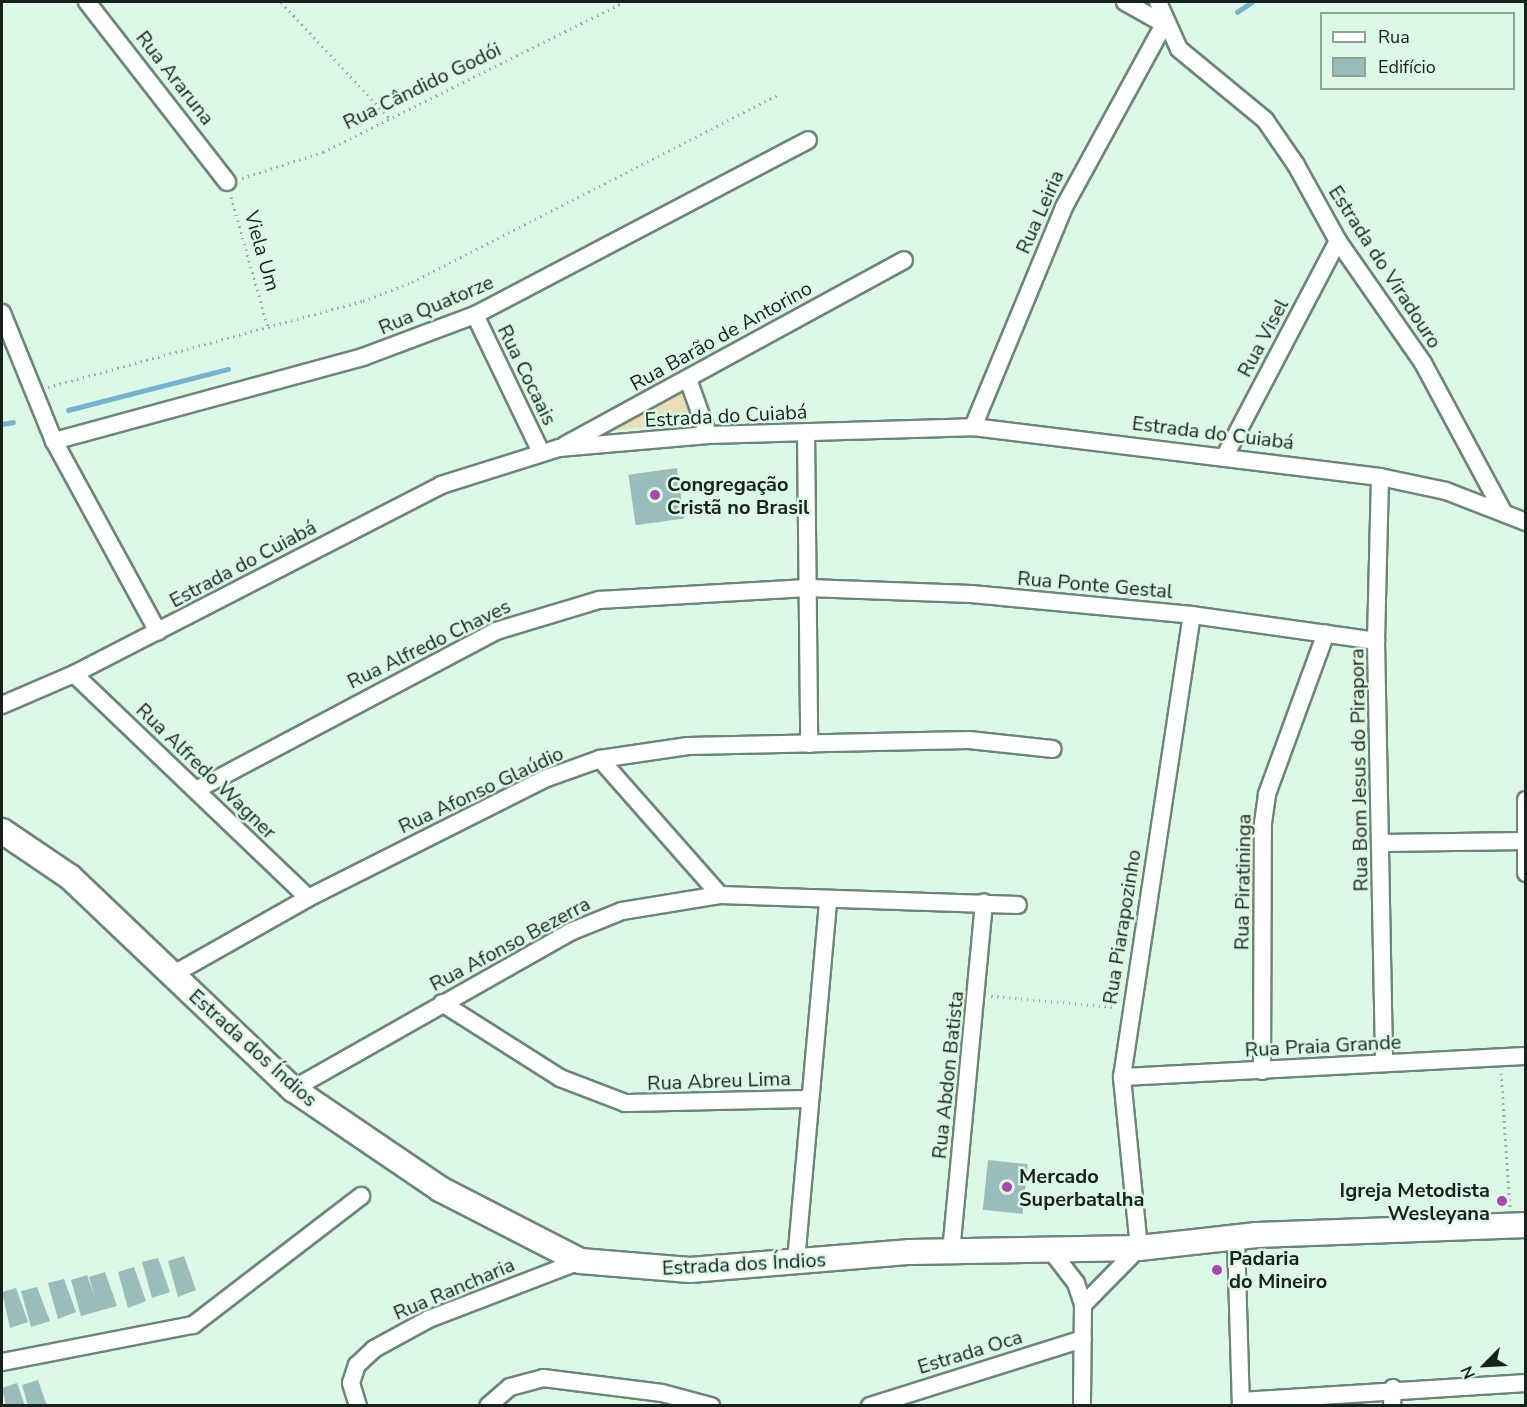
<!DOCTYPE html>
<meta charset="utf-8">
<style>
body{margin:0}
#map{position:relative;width:1527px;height:1407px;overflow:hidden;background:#dcf8e7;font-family:"Nunito Sans",sans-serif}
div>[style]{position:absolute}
.green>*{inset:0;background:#ebdeb6}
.stream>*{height:4.5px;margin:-2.25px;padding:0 2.25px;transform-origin:2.25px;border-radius:2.25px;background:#75b4ce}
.building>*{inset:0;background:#9abcbb;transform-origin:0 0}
.path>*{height:3px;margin-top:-1.5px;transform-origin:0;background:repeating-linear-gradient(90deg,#99afa2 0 1.5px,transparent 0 6px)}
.roads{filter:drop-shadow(2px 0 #6c8677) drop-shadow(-2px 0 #6c8677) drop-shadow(0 2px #6c8677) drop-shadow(0 -2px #6c8677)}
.street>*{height:16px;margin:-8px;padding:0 8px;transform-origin:8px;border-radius:8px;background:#fff}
.secondary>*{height:24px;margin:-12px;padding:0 12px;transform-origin:12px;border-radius:12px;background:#fff}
.dots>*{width:16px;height:16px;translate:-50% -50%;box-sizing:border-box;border:3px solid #dcf8e7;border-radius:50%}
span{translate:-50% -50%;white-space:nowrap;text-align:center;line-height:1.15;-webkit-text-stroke:5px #dcf8e7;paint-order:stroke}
.street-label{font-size:20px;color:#18221c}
.poi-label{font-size:20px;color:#18221c;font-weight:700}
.left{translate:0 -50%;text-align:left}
.right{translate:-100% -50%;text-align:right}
.frame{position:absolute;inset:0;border:3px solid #18221c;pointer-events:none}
.legend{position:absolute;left:1320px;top:12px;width:195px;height:78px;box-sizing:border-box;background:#dcf8e7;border:2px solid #8ea296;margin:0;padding:8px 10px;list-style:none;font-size:18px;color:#18221c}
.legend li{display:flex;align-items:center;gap:12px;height:30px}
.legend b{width:30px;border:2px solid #8ea296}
.north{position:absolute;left:1455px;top:1335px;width:60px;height:60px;-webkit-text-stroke:4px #dcf8e7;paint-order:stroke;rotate:246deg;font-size:16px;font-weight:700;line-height:24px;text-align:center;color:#18221c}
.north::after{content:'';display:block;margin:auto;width:21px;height:27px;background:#18221c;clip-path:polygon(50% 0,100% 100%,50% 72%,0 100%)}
</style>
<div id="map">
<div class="green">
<div style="clip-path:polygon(682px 386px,694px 422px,597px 432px)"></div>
</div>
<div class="stream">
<div style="left:1237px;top:12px;width:18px;rotate:-34deg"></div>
<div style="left:68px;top:410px;width:165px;rotate:-14.4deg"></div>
<div style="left:2px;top:424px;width:11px;rotate:-10deg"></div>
</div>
<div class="building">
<div style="left:677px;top:468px;width:51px;height:49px;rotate:82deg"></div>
<div style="left:988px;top:1160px;width:40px;height:50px;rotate:6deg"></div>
<div style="clip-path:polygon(184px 1256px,196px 1290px,178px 1297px,168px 1261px)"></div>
<div style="clip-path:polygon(158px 1258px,170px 1292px,152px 1298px,142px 1262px)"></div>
<div style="clip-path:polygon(134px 1267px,146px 1301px,128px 1308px,118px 1272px)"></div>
<div style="clip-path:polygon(105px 1272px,117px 1306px,81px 1316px,71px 1280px,87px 1275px,95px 1297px,89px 1277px)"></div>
<div style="clip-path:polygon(64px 1279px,76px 1312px,58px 1319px,48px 1283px)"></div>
<div style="clip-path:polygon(37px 1287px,50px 1321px,31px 1327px,21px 1291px)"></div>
<div style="clip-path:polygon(16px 1288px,28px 1322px,10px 1328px,2px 1292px)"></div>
<div style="clip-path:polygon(38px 1380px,47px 1406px,28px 1406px,22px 1385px)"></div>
<div style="clip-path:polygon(17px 1383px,25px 1406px,6px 1406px,2px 1388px)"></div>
</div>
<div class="path">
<div style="left:281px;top:2px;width:160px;rotate:47deg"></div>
<div style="left:242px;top:178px;width:85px;rotate:-17.8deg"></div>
<div style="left:323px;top:152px;width:336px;rotate:-26.5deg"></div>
<div style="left:231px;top:197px;width:136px;rotate:74.2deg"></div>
<div style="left:48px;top:387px;width:327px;rotate:-15.3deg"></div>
<div style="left:363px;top:301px;width:53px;rotate:-21.2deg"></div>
<div style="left:412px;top:282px;width:412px;rotate:-27.1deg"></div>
<div style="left:991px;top:996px;width:125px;rotate:5deg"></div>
<div style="left:1501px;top:1073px;width:134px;rotate:86.2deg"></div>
</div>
<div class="roads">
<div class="street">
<div style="left:87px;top:2px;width:228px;rotate:52.1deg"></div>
<div style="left:1125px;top:2px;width:45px;rotate:29.4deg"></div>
<div style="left:1158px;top:2px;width:51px;rotate:65.9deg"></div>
<div style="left:1179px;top:49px;width:112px;rotate:39.5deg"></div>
<div style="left:1265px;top:120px;width:55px;rotate:55.4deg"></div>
<div style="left:1296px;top:165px;width:87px;rotate:61.1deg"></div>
<div style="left:1338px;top:241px;width:149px;rotate:55.1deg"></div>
<div style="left:1423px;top:363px;width:167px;rotate:61.7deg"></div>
<div style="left:2px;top:313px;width:138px;rotate:67.9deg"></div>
<div style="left:54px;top:441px;width:217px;rotate:61.4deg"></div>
<div style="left:475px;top:315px;width:152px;rotate:64.3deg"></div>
<div style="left:688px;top:379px;width:59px;rotate:70.3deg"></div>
<div style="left:973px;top:427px;width:238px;rotate:-67.5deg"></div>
<div style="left:1064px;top:207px;width:209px;rotate:-61.3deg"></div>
<div style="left:806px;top:432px;width:312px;rotate:89.4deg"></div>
<div style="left:54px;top:441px;width:320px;rotate:-15.2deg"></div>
<div style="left:363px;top:357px;width:120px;rotate:-20.6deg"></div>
<div style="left:475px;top:315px;width:376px;rotate:-27.7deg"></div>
<div style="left:565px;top:445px;width:386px;rotate:-28.6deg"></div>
<div style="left:1226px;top:454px;width:241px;rotate:-62.3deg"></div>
<div style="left:1380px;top:477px;width:164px;rotate:91.4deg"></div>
<div style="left:1376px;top:641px;width:422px;rotate:88.9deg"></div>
<div style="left:74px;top:674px;width:324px;rotate:43.7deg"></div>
<div style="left:2px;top:705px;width:78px;rotate:-23.3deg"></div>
<div style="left:74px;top:674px;width:413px;rotate:-27.2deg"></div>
<div style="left:441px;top:485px;width:124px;rotate:-17.4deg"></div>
<div style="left:559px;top:448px;width:150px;rotate:-5deg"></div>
<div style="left:708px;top:435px;width:265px;rotate:-1.7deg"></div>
<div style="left:973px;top:427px;width:410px;rotate:7deg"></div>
<div style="left:1380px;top:477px;width:67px;rotate:12deg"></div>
<div style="left:1446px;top:491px;width:86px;rotate:21.2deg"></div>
<div style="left:600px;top:759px;width:181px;rotate:48.6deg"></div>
<div style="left:196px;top:790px;width:340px;rotate:-27.9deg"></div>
<div style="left:496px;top:631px;width:108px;rotate:-16.8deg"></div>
<div style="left:599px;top:600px;width:209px;rotate:-3.3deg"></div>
<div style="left:808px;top:588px;width:163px;rotate:2.1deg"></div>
<div style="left:971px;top:594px;width:222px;rotate:5.4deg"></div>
<div style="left:1192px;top:615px;width:186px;rotate:8deg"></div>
<div style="left:1526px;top:800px;width:73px;rotate:90deg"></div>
<div style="left:1382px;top:843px;width:143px;rotate:-0.8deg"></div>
<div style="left:172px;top:975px;width:156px;rotate:-29.5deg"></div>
<div style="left:308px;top:898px;width:267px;rotate:-26.7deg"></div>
<div style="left:547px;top:778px;width:56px;rotate:-19.7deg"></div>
<div style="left:600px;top:759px;width:89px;rotate:-8.4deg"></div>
<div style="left:688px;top:746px;width:281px;rotate:-1.2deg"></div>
<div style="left:969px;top:740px;width:84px;rotate:6.1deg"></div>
<div style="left:442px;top:1003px;width:140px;rotate:32.4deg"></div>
<div style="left:560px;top:1078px;width:70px;rotate:21deg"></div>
<div style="left:625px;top:1103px;width:183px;rotate:-1.3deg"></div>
<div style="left:1262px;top:1071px;width:248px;rotate:-89.8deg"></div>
<div style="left:1263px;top:823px;width:29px;rotate:-82deg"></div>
<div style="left:1267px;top:794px;width:171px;rotate:-69.9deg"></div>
<div style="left:1122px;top:1077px;width:405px;rotate:-3deg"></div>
<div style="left:293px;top:1089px;width:318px;rotate:-29.5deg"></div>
<div style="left:570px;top:932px;width:56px;rotate:-22deg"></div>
<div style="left:622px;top:911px;width:99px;rotate:-9.3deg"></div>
<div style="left:720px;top:895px;width:298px;rotate:1.9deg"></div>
<div style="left:1236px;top:1239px;width:167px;rotate:88.3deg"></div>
<div style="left:1049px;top:1248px;width:44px;rotate:52.4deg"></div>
<div style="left:1076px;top:1283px;width:23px;rotate:72deg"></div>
<div style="left:1083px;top:1305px;width:101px;rotate:90.6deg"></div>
<div style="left:951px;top:1252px;width:351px;rotate:-84.6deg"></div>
<div style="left:796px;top:1261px;width:360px;rotate:-84.9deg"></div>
<div style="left:1083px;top:1305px;width:80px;rotate:-45.5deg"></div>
<div style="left:1139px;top:1248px;width:172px;rotate:-95.7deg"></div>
<div style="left:1122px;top:1077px;width:467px;rotate:-81.4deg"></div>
<div style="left:2px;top:1362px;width:195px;rotate:-11deg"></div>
<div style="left:193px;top:1325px;width:212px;rotate:-37.5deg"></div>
<div style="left:1241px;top:1401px;width:286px;rotate:-3.6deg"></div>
<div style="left:358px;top:1406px;width:24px;rotate:-107deg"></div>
<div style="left:351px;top:1383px;width:19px;rotate:-72deg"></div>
<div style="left:357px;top:1365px;width:23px;rotate:-43deg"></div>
<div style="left:374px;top:1349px;width:63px;rotate:-28.6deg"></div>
<div style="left:429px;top:1319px;width:162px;rotate:-21deg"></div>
<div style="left:488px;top:1406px;width:29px;rotate:-41deg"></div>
<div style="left:510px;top:1387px;width:34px;rotate:-15deg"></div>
<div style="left:543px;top:1378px;width:120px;rotate:7.2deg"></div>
<div style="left:662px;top:1393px;width:51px;rotate:14.9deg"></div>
<div style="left:870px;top:1406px;width:223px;rotate:-17.5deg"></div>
<div style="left:1392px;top:1406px;width:18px;rotate:-87deg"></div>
</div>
<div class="secondary">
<div style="left:2px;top:831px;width:82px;rotate:34.1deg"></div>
<div style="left:70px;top:877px;width:308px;rotate:43.6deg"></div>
<div style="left:293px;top:1089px;width:178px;rotate:34.2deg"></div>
<div style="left:440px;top:1189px;width:157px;rotate:27.2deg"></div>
<div style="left:580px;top:1261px;width:110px;rotate:4.7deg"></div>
<div style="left:690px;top:1270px;width:221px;rotate:-4.7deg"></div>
<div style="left:910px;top:1252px;width:229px;rotate:-1deg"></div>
<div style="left:1139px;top:1248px;width:118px;rotate:-6.3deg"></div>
<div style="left:1256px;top:1235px;width:270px;rotate:-2.1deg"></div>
</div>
</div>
<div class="dots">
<div style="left:655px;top:495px;background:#a947ae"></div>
<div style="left:1007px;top:1187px;background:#a947ae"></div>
<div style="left:1502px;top:1201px;background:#a947ae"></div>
<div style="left:1217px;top:1270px;background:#a947ae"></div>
</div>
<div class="street-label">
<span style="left:175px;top:78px;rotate:52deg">Rua Araruna</span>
<span style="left:422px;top:86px;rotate:-26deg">Rua Cândido Godói</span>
<span style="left:1040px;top:212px;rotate:-66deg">Rua Leiria</span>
<span style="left:262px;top:251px;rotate:74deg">Viela Um</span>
<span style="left:1385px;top:267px;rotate:57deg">Estrada do Viradouro</span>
<span style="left:436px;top:305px;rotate:-23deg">Rua Quatorze</span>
<span style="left:721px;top:336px;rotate:-29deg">Rua Barão de Antorino</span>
<span style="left:1263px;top:338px;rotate:-62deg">Rua Visel</span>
<span style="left:527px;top:375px;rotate:64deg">Rua Cocaais</span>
<span style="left:726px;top:416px;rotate:-3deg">Estrada do Cuiabá</span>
<span style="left:1213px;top:433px;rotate:7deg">Estrada do Cuiabá</span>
<span style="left:243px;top:564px;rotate:-28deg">Estrada do Cuiabá</span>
<span style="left:1095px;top:585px;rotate:5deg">Rua Ponte Gestal</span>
<span style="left:429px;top:644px;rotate:-26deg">Rua Alfredo Chaves</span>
<span style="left:1359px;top:770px;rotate:-91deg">Rua Bom Jesus do Pirapora</span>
<span style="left:206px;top:771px;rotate:44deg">Rua Alfredo Wagner</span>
<span style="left:481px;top:790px;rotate:-25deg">Rua Afonso Glaúdio</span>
<span style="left:1243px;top:882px;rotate:-89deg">Rua Piratininga</span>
<span style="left:1122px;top:927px;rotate:-81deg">Rua Piarapozinho</span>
<span style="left:510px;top:944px;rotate:-28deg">Rua Afonso Bezerra</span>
<span style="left:1323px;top:1046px;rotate:-3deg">Rua Praia Grande</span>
<span style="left:253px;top:1048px;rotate:42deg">Estrada dos Índios</span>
<span style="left:948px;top:1075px;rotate:-84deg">Rua Abdon Batista</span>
<span style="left:719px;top:1081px;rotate:-2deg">Rua Abreu Lima</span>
<span style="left:744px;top:1264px;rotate:-3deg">Estrada dos Índios</span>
<span style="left:454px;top:1289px;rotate:-23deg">Rua Rancharia</span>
<span style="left:970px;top:1352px;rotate:-17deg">Estrada Oca</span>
</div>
<div class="poi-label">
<span class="left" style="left:667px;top:496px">Congregação<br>Cristã no Brasil</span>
<span class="left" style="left:1019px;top:1188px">Mercado<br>Superbatalha</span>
<span class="right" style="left:1490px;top:1202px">Igreja Metodista<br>Wesleyana</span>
<span class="left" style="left:1229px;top:1270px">Padaria<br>do Mineiro</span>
</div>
<div class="frame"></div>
<ul class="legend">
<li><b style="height:8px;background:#fff"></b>Rua</li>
<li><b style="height:16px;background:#9abcbb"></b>Edifício</li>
</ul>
<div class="north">N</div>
</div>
